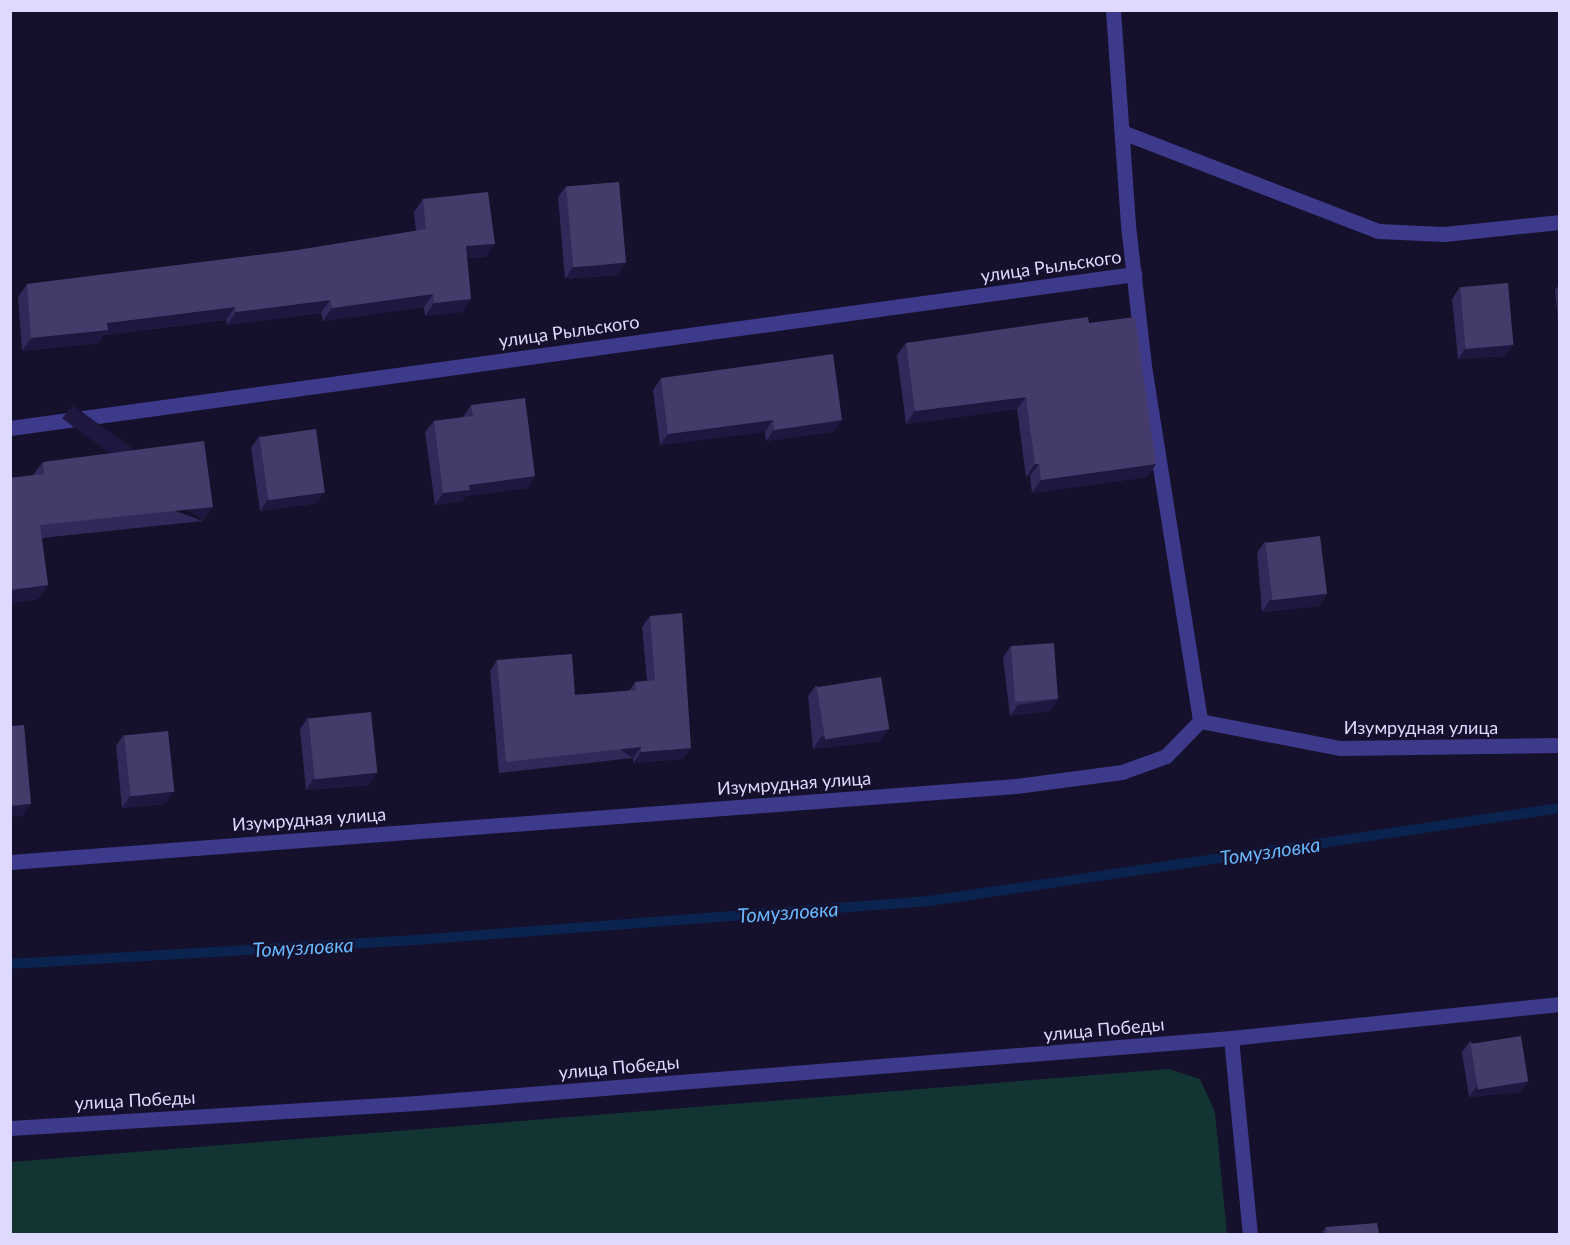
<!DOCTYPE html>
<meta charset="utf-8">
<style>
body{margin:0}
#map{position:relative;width:1570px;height:1245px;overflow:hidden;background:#15102b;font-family:Lato,sans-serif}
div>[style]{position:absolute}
.green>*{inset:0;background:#123534}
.stream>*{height:10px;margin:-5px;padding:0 5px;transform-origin:5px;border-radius:5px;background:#0b234f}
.minor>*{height:15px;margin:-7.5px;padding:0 7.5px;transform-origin:7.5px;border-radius:7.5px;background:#3d398b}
.wall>*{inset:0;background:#322859}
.shaded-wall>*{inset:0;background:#1f173f;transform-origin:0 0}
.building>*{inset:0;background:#443b6a;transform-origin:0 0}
span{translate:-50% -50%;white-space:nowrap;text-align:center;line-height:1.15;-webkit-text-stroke:4.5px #15102b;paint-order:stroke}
.street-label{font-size:18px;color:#ded9ff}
.water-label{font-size:20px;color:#67b8ff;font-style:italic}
.frame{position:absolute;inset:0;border:12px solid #ded9ff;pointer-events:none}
</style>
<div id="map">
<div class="green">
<div style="clip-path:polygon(1169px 1069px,1200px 1079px,1215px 1112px,1227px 1234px,11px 1234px,11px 1162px)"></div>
</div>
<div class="stream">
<div style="left:10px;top:964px;width:393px;rotate:-3.4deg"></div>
<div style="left:402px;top:941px;width:529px;rotate:-4.34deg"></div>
<div style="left:929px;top:901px;width:638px;rotate:-8.38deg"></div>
</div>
<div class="minor">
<div style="left:1113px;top:10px;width:216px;rotate:86deg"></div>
<div style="left:1128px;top:225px;width:142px;rotate:83.5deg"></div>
<div style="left:1144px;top:366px;width:359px;rotate:81deg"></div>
<div style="left:1122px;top:132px;width:274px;rotate:21.1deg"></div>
<div style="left:1378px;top:231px;width:66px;rotate:2.6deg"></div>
<div style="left:1444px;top:234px;width:117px;rotate:-5.9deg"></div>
<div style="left:10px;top:428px;width:1135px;rotate:-7.8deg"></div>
<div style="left:10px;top:862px;width:1009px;rotate:-4.32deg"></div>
<div style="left:1016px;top:786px;width:107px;rotate:-7.5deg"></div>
<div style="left:1122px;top:772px;width:47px;rotate:-20deg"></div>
<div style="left:1166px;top:756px;width:49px;rotate:-45.8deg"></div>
<div style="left:1200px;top:721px;width:143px;rotate:10.9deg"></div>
<div style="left:1340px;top:748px;width:220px;rotate:-0.8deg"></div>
<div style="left:1231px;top:1038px;width:197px;rotate:84.5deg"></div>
<div style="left:10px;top:1128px;width:408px;rotate:-3.5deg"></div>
<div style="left:417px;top:1103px;width:817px;rotate:-4.57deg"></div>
<div style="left:1231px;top:1038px;width:331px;rotate:-5.9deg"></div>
</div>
<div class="wall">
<div style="clip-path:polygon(566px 186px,618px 275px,565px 279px,558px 197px)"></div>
<div style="clip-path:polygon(423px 199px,486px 257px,467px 258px,471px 299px,462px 312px,425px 316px,424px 307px,323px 321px,321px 313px,227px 325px,226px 320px,104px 335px,99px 343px,22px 351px,18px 297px,27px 284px,298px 250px,416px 231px,414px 212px)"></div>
<div style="clip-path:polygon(1560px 283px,1560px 344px,1555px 290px)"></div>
<div style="clip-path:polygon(1460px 287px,1513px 345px,1505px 356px,1458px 359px,1452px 299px)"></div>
<div style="clip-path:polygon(1089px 323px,1156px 464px,1147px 477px,1032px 493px,1030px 476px,1026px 477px,1017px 409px,906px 424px,897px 355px,906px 343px)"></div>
<div style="clip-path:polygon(661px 378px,842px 420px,833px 432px,766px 441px,765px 432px,660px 445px,653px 390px)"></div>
<div style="clip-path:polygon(471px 405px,535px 476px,527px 488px,466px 496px,462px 501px,435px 505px,425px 432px,434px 421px,463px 417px)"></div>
<div style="clip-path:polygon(259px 436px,317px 503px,260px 511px,251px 448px)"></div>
<div style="clip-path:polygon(43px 462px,203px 521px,42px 538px,48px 585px,38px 599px,10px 603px,10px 478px,33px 475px)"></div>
<div style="clip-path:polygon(1265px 541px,1327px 594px,1319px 606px,1262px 612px,1257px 553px)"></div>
<div style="clip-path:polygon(650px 616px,691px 748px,683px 759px,633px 763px,633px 758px,499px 773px,490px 671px,497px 660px,575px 695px,629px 691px,635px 682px,647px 681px,642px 627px)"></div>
<div style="clip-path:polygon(1011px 646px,1058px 699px,1050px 711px,1010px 716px,1003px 657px)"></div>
<div style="clip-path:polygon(816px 685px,881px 741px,813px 749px,808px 696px)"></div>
<div style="clip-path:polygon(308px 717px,369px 785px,306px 790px,300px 729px)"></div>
<div style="clip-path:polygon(124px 734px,165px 804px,122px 808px,116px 746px)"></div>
<div style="clip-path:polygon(1470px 1041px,1528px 1081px,1520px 1092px,1469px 1097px,1462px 1052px)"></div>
<div style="clip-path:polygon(1326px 1227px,1379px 1234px,1321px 1234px)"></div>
</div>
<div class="shaded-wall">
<div style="clip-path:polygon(495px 244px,486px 257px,457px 259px,466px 246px)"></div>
<div style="clip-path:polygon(626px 263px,618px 275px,565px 279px,573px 267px)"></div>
<div style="clip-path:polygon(433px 294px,424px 307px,323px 321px,332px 308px)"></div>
<div style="clip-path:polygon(471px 299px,462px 312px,425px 316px,434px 303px)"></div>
<div style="clip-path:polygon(330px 300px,321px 313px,227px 325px,236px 312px)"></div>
<div style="clip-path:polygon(235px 307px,226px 320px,104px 335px,99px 343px,22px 351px,31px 338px,107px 323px)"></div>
<div style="clip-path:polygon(1513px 345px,1505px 356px,1458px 359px,1466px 348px)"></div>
<div style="clip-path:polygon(1026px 397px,1017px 409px,906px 424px,915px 411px)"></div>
<div style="clip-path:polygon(773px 420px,765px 432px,660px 445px,668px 434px)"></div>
<div style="clip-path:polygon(842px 420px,833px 432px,766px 441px,774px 430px)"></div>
<div style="clip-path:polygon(1035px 464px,1039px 464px,1030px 476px,1026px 477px)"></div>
<div style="clip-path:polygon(1156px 464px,1147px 477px,1032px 493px,1041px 480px)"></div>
<div style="clip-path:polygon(535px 476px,527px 488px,466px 496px,462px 501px,435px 505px,443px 493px,469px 485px)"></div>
<div style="clip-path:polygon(325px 492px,317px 503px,260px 511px,268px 499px)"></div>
<div style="left:213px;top:507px;width:17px;height:174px;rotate:126deg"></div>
<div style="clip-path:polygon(48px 585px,38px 599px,10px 603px,10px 590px)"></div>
<div style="clip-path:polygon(1327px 594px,1319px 606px,1262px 612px,1270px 600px)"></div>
<div style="clip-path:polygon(1058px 699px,1050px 711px,1010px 716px,1018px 705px)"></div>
<div style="clip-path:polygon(889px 729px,881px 741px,813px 749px,821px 737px)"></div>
<div style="left:641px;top:747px;width:14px;height:136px;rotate:126deg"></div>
<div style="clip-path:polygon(691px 748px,683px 759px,633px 763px,641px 752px)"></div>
<div style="clip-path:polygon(377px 773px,369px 785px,306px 790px,314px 778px)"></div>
<div style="clip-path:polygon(174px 792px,165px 804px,122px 808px,130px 796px)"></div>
<div style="clip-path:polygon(31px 804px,23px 816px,10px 817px,10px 806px)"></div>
<div style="clip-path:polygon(1528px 1081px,1520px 1092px,1469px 1097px,1477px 1086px)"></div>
</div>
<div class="building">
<div style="left:619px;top:182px;width:81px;height:53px;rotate:85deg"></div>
<div style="clip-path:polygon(488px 192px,495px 244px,466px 246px,471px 299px,434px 303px,433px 294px,332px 308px,330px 300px,236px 312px,235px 307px,107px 323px,108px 330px,31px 338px,27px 284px,298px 250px,426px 229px,423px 199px)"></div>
<div style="left:1508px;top:283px;width:62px;height:48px;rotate:85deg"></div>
<div style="clip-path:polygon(1088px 317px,1089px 323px,1135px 317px,1156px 464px,1041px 480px,1039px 464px,1035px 464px,1026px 397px,915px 411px,906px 343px)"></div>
<div style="clip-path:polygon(833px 354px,842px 420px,774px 430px,773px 420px,668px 434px,661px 378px)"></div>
<div style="clip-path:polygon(525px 398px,535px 476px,469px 485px,470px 490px,443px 493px,434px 421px,473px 416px,471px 405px)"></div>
<div style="left:316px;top:429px;width:64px;height:57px;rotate:82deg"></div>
<div style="clip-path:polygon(204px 441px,213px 507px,40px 525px,48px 585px,10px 590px,10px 478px,44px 474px,43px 462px)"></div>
<div style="left:1320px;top:536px;width:58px;height:55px;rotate:83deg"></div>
<div style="clip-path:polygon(682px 613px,691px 748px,641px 752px,641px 747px,506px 762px,497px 660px,572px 654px,575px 695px,636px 690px,635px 682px,655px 680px,650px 616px)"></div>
<div style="left:1054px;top:643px;width:56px;height:43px;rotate:86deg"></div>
<div style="left:881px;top:677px;width:53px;height:65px;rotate:81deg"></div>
<div style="left:371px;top:712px;width:61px;height:63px;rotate:84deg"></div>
<div style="clip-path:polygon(24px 725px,31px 804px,10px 806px,10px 726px)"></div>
<div style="left:168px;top:731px;width:61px;height:44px;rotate:84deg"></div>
<div style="left:1521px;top:1036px;width:46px;height:51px;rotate:81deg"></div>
<div style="clip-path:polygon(1377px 1223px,1379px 1234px,1327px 1234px,1326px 1227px)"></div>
</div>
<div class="street-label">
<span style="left:1051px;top:266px;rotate:-8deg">улица Рыльского</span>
<span style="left:569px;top:331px;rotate:-8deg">улица Рыльского</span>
<span style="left:1421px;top:727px">Изумрудная улица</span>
<span style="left:794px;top:783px;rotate:-4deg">Изумрудная улица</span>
<span style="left:309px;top:819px;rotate:-4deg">Изумрудная улица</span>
<span style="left:1104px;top:1029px;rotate:-5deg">улица Победы</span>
<span style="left:619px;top:1067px;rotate:-5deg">улица Победы</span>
<span style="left:135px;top:1100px;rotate:-3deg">улица Победы</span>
</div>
<div class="water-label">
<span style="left:1270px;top:851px;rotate:-8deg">Томузловка</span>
<span style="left:788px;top:912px;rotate:-4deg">Томузловка</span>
<span style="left:303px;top:947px;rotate:-3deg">Томузловка</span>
</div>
<div class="frame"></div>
</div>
